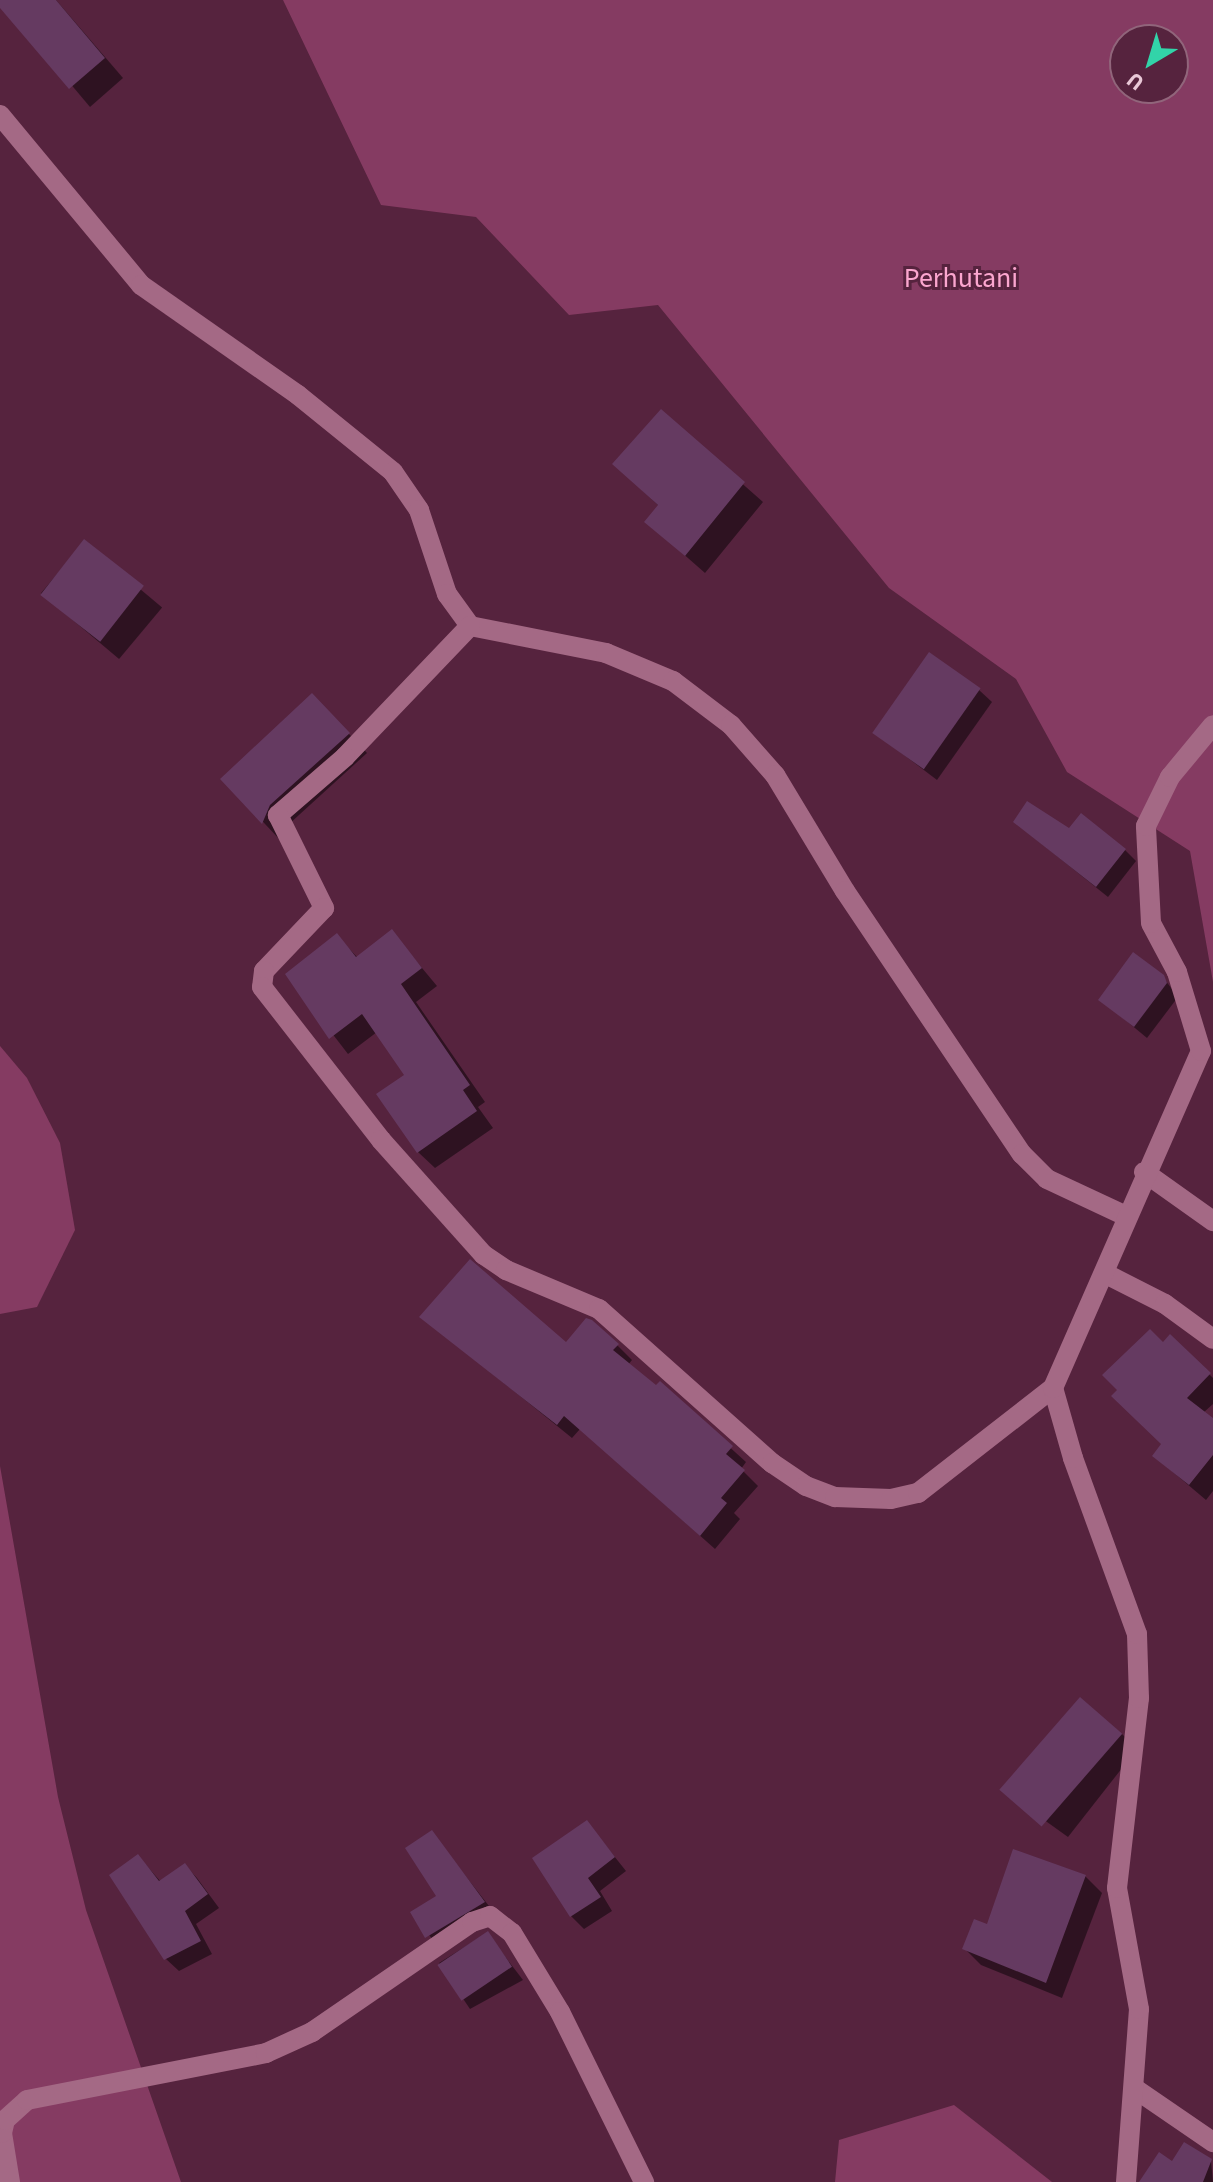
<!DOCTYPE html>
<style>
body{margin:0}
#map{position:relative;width:1213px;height:2182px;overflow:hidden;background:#56233e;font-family:"Source Sans 3",sans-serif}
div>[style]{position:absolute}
.green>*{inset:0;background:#853b62}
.shadow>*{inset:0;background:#0007;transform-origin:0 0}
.building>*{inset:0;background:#653a61;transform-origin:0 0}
.minor>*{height:20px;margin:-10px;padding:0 10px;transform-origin:10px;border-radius:10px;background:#a46985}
span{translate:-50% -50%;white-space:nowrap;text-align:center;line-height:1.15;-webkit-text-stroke:6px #56233e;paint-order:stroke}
.park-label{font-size:28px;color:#fba6cf}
.north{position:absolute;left:1109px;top:24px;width:80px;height:80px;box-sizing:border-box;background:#56233e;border:2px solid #91657b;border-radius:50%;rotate:218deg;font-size:22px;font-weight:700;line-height:32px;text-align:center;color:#e9c8d7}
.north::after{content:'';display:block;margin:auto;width:28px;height:36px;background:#32d4a9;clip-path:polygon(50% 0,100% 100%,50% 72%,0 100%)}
</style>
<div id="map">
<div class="green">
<div style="clip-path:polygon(evenodd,283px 0,1213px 0,1213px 982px,1190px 851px,1067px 772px,1016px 679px,889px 588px,658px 305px,569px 315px,476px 217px,381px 205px,283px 0,1125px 40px,1173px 40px,1173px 88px,1125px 88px,1125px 40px)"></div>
<div style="clip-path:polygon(0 1046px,27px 1078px,60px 1143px,75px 1230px,37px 1307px,0 1314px)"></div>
<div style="clip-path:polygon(0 1466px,58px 1797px,86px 1910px,181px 2182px,0 2182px)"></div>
<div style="clip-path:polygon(954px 2105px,1052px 2182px,835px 2182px,839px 2140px)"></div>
</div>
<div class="shadow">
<div style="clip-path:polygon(0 0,56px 0,123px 78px,90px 107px)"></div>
<div style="clip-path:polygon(661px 412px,763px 502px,705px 573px,647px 522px,659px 506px,614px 464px)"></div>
<div style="left:84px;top:542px;width:102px;height:67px;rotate:40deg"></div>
<div style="clip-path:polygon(979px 690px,992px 702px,937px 780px,875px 733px)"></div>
<div style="clip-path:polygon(331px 715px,367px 753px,288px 825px,281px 841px,223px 779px)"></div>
<div style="clip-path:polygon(1070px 830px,1125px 850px,1136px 861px,1108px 897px,1027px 832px)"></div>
<div style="clip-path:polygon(392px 932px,437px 986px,416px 1002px,485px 1102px,478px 1107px,493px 1128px,435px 1168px,418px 1152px,407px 1075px,377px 1032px,348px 1054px,287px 975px,337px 936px,358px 958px)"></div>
<div style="clip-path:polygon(1162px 976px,1178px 997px,1147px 1038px,1100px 999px)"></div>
<div style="clip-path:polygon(422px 1317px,567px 1345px,617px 1345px,632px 1360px,628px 1365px,657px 1388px,660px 1384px,746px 1462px,741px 1469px,758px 1486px,734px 1513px,740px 1519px,715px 1549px,580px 1429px,572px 1438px)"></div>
<div style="clip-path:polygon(1171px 1337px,1213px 1378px,1213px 1404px,1203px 1413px,1213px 1421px,1213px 1491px,1206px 1500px,1154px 1456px,1163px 1444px,1163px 1345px)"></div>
<div style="clip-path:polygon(1121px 1733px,1137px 1749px,1068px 1837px,1005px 1792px)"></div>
<div style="clip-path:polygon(587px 1822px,626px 1871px,600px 1891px,612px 1911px,584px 1929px,571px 1916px)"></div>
<div style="clip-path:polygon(432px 1833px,496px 1915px,440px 1949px,412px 1913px,439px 1897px)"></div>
<div style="clip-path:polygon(138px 1856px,161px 1882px,185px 1865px,197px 1878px,219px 1908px,196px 1924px,212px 1954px,179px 1971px,166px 1959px)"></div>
<div style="clip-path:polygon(1085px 1876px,1102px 1893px,1062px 1998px,981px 1965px,964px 1948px,988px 1927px)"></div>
<div style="clip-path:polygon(487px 1933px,523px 1980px,470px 2009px,439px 1963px)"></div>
<div style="clip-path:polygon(1211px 2161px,1213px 2182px,1142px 2182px,1173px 2164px)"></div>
</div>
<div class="building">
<div style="clip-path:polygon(0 0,56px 0,105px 58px,69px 89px,0 8px)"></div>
<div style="clip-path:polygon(661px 409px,745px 482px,685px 556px,644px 522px,658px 505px,612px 464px)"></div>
<div style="left:84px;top:539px;width:76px;height:71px;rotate:38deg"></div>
<div style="left:929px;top:652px;width:63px;height:99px;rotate:35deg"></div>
<div style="clip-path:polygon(312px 693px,350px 733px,270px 805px,262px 824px,220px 779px)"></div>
<div style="clip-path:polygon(1027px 801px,1069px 828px,1081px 813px,1126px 849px,1096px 887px,1013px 822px)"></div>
<div style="clip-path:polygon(392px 929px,422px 968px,401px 984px,470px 1085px,463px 1090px,477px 1111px,417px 1153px,376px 1094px,404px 1075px,362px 1014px,329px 1039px,285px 974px,337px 933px,356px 957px)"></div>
<div style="clip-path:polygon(1133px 952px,1164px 975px,1167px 983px,1134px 1027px,1098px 1000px)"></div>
<div style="clip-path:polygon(470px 1259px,566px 1342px,586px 1318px,592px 1320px,619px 1344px,613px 1350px,656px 1385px,660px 1381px,733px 1446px,726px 1454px,745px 1470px,721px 1498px,727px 1503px,700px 1536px,564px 1416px,557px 1425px,419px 1317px)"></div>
<div style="clip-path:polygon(1150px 1329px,1163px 1342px,1170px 1334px,1211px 1373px,1187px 1398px,1213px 1418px,1213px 1455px,1189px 1485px,1152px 1456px,1161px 1444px,1111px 1396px,1117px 1390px,1102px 1375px)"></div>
<div style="left:1080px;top:1697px;width:56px;height:123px;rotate:41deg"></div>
<div style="clip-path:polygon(587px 1820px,615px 1857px,588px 1878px,601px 1897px,570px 1917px,532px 1858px)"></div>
<div style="clip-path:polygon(432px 1830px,485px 1902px,425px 1938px,410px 1912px,436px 1896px,405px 1848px)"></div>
<div style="clip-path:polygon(1013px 1849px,1086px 1875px,1046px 1983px,962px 1949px,974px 1919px,987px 1924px)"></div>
<div style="clip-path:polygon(138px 1854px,159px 1881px,185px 1863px,208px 1894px,185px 1911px,201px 1941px,164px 1960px,109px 1875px)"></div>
<div style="left:488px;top:1931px;width:43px;height:61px;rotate:56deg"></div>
<div style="clip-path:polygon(1184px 2142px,1212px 2159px,1203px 2182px,1139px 2182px,1159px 2152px,1172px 2161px)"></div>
</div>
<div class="minor">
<div style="left:0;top:115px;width:221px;rotate:50.3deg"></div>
<div style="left:141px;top:285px;width:192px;rotate:35deg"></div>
<div style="left:298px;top:395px;width:122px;rotate:39deg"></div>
<div style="left:393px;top:472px;width:46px;rotate:55.6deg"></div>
<div style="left:419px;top:510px;width:89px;rotate:71.6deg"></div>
<div style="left:447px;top:594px;width:39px;rotate:54deg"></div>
<div style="left:470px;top:626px;width:139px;rotate:11.2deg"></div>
<div style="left:606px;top:653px;width:73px;rotate:22.7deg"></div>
<div style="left:673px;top:681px;width:73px;rotate:37.2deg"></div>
<div style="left:731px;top:725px;width:67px;rotate:48.7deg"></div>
<div style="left:775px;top:775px;width:135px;rotate:58.9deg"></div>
<div style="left:845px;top:891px;width:317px;rotate:56.1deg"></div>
<div style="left:1022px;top:1154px;width:35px;rotate:45deg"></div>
<div style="left:1047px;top:1179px;width:87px;rotate:25.1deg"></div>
<div style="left:470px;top:626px;width:181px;rotate:133.7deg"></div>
<div style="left:345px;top:757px;width:89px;rotate:139.1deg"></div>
<div style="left:278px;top:815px;width:104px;rotate:63.7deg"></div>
<div style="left:324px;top:908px;width:87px;rotate:133.6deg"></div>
<div style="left:264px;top:971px;width:16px;rotate:97deg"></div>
<div style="left:262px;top:987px;width:194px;rotate:52.1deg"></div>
<div style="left:381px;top:1140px;width:154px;rotate:48.2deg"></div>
<div style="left:484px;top:1255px;width:27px;rotate:34deg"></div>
<div style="left:506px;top:1270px;width:101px;rotate:22.8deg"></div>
<div style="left:599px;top:1309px;width:232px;rotate:41.7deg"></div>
<div style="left:772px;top:1463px;width:41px;rotate:34.1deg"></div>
<div style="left:806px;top:1486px;width:31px;rotate:21deg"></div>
<div style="left:835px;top:1497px;width:56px;rotate:2deg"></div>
<div style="left:891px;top:1499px;width:28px;rotate:-13deg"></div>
<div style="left:918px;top:1493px;width:171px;rotate:-37.9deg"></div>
<div style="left:1144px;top:1172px;width:85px;rotate:35.4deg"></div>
<div style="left:1106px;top:1274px;width:66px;rotate:27deg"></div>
<div style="left:1165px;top:1304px;width:59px;rotate:36.1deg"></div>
<div style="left:1134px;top:2088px;width:96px;rotate:34.4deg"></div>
<div style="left:10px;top:2182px;width:50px;rotate:-99.3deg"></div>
<div style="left:2px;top:2133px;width:13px;rotate:-77deg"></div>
<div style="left:5px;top:2120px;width:30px;rotate:-42deg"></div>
<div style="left:27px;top:2100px;width:244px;rotate:-11.1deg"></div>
<div style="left:266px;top:2053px;width:51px;rotate:-24.5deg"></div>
<div style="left:312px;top:2032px;width:194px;rotate:-34.5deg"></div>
<div style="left:472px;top:1922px;width:19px;rotate:-18deg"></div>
<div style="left:490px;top:1916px;width:28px;rotate:38deg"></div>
<div style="left:512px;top:1933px;width:92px;rotate:58.7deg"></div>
<div style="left:560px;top:2012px;width:190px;rotate:63.7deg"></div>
<div style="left:1126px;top:2182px;width:173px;rotate:-85.7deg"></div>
<div style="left:1139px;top:2009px;width:123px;rotate:-100.3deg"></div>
<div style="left:1117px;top:1888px;width:191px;rotate:-83.4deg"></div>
<div style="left:1139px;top:1698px;width:64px;rotate:-91.8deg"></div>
<div style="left:1137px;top:1634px;width:187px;rotate:-110deg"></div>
<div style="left:1073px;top:1458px;width:73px;rotate:-105.9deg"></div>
<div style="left:1053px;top:1388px;width:368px;rotate:-66.3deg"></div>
<div style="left:1201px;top:1051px;width:83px;rotate:-106.9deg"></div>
<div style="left:1177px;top:972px;width:55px;rotate:-118deg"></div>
<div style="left:1151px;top:923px;width:97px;rotate:-93deg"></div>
<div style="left:1146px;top:826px;width:55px;rotate:-63.9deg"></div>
<div style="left:1170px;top:777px;width:67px;rotate:-50.4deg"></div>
</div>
<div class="park-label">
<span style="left:961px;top:278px">Perhutani</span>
</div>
<div class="north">U</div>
</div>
